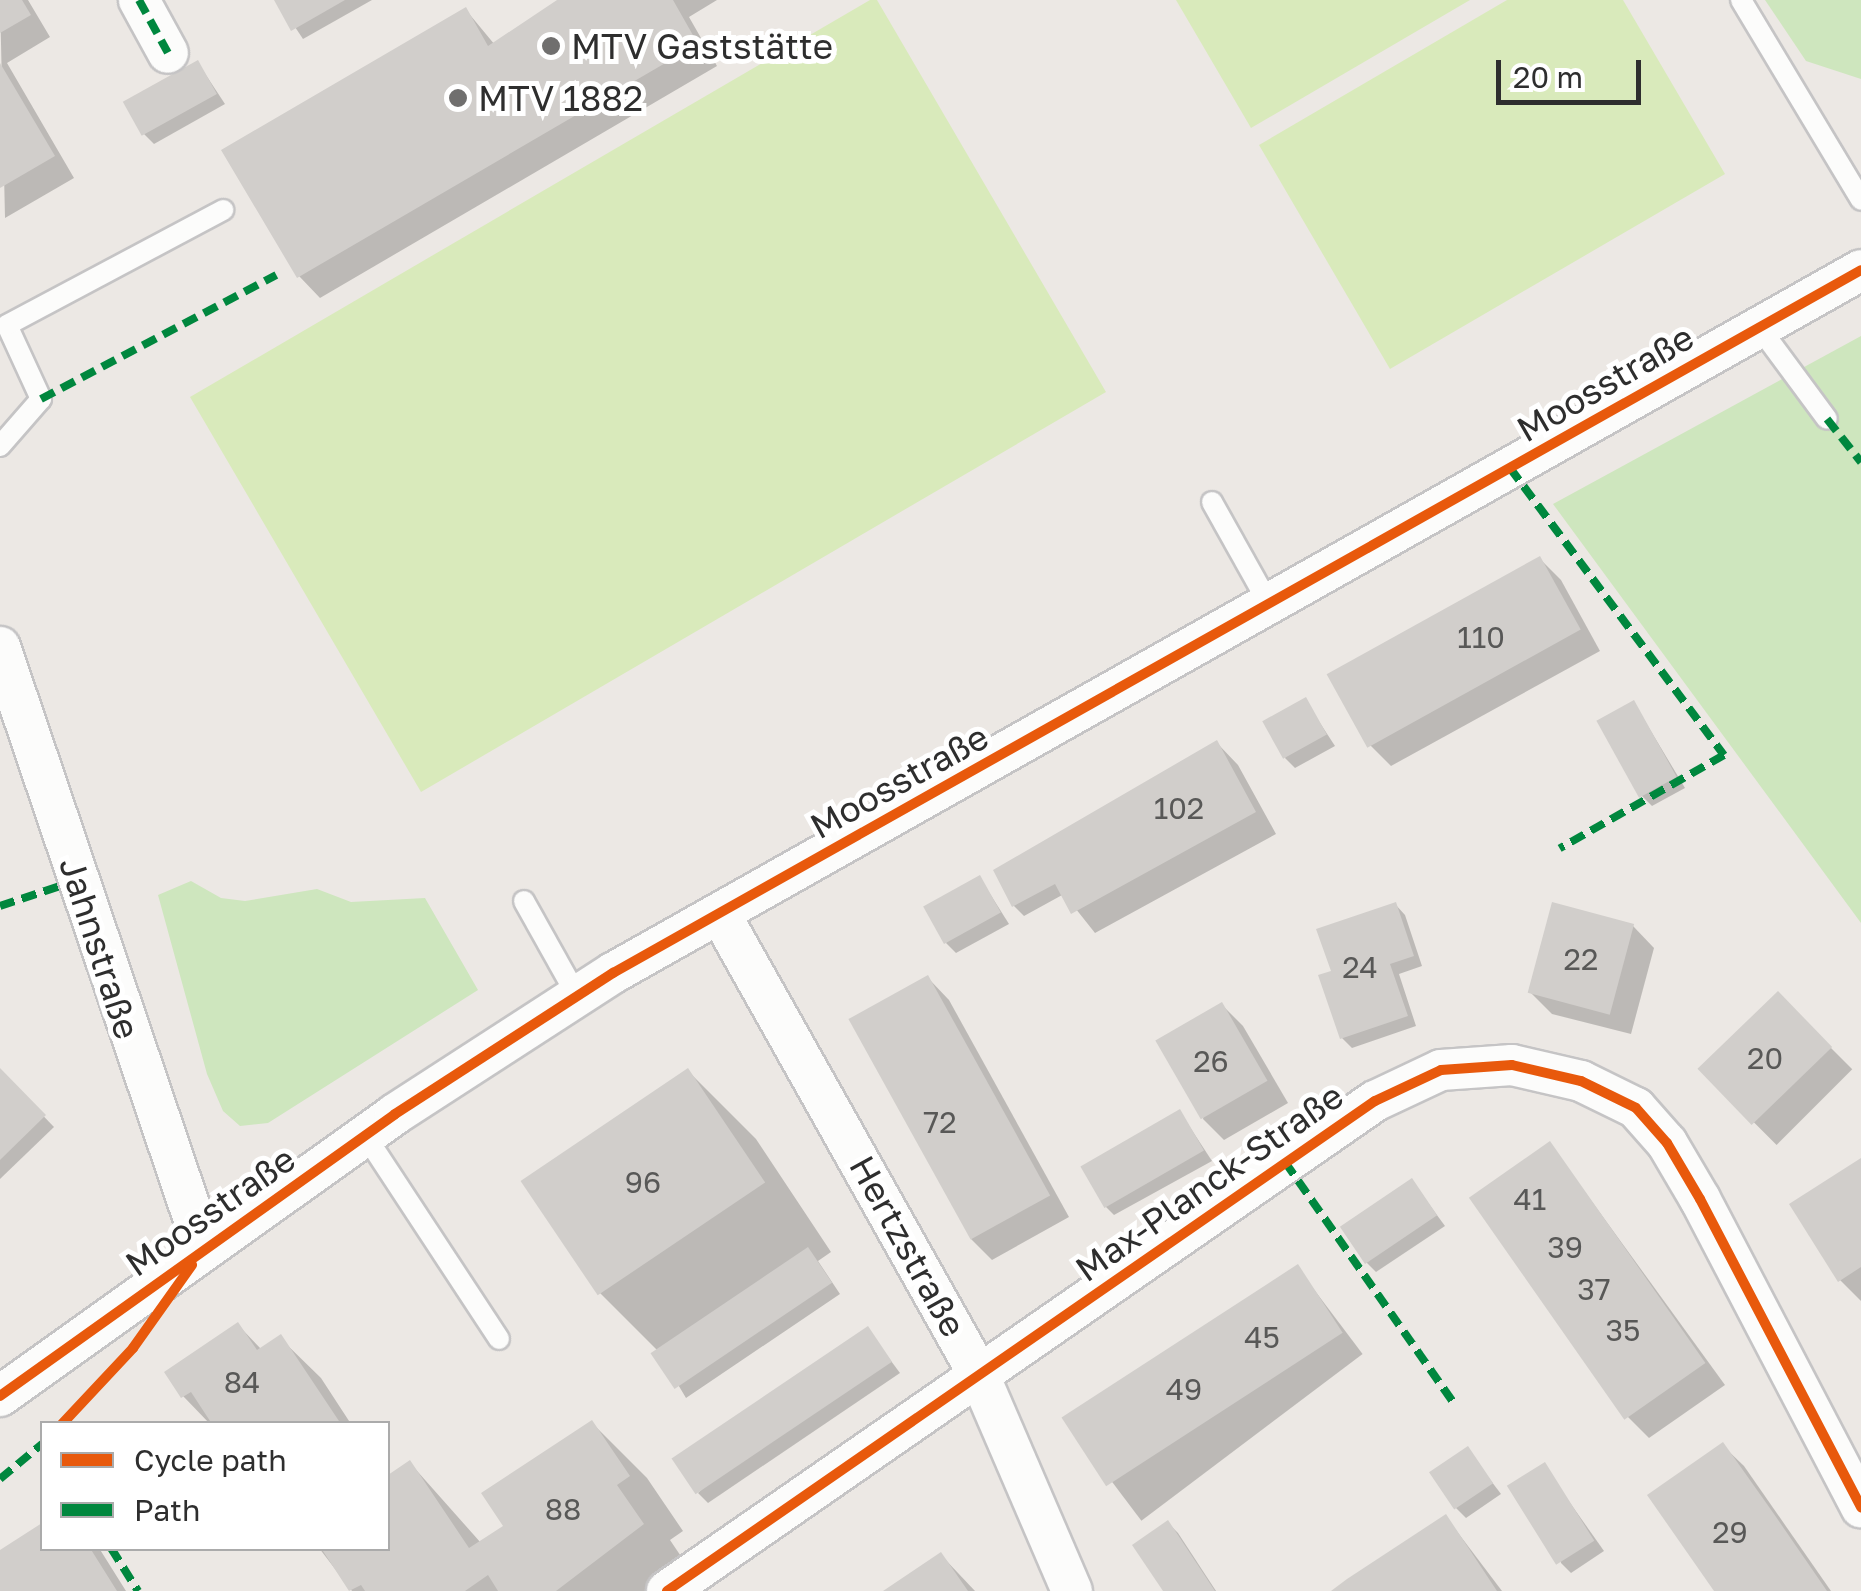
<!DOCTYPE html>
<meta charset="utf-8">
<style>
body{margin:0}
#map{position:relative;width:1861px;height:1591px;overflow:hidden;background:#ece8e4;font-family:"Golos Text",sans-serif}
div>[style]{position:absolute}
.green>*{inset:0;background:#cee6be}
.pitch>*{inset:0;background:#d9eabb}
.shadow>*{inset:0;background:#0003;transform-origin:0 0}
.building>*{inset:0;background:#d1cecb;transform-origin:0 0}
.roads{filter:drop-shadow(2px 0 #c5c4c5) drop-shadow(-2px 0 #c5c4c5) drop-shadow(0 2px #c5c4c5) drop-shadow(0 -2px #c5c4c5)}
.lane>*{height:20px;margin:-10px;padding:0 10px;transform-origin:10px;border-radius:10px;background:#fcfcfb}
.street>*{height:40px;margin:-20px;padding:0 20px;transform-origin:20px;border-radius:20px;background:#fcfcfb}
.quiet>*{height:8px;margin-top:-4px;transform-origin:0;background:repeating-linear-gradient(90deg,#00873e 0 15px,transparent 0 23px)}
.cycleway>*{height:10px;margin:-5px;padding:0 5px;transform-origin:5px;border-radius:5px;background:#e8590c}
.dots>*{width:28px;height:28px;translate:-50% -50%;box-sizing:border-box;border:5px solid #fff;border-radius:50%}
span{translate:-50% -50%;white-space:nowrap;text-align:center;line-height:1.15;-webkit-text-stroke:10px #fff;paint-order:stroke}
.number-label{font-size:30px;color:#585857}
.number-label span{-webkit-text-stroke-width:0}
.poi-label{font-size:35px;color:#2e2e2e}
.left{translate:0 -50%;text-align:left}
.street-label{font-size:35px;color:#2e2e2e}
.legend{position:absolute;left:40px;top:1421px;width:350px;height:130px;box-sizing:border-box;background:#fff;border:2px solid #ababab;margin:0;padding:12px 18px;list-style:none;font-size:30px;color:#2e2e2e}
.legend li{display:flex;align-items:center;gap:20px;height:50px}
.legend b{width:50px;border:2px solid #ababab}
.scale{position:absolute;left:1496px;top:60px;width:145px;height:45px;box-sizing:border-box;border:5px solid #2e2e2e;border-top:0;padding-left:12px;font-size:30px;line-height:35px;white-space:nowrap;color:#2e2e2e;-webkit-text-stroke:8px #fff;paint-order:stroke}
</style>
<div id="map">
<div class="green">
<div style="clip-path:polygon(1765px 0,1861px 0,1861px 79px,1806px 61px)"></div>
<div style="clip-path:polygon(1861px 336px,1861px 923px,1553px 504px)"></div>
<div style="clip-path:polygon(191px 881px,221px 898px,245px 901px,317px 889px,351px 902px,425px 898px,478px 990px,268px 1123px,240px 1126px,223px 1111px,207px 1074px,158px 895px)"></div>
</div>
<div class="pitch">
<div style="clip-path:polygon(870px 0,877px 0,1106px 392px,421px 792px,190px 397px)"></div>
<div style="clip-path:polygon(1176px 0,1470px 0,1251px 128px)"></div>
<div style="clip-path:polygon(1507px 0,1623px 0,1725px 174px,1390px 369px,1259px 145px)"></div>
</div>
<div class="shadow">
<div style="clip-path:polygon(0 0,28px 0,50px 37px,7px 63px,74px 178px,5px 218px)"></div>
<div style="clip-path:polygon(277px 0,372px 0,303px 39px)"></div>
<div style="clip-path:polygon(560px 0,717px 0,689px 17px,717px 66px,320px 298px,299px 276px,466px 10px,495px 45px)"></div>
<div style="clip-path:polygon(198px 63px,225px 104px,154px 144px,144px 134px)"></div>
<div style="clip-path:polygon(1540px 559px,1561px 580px,1600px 651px,1391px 766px,1370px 745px)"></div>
<div style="clip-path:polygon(1305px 700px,1335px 746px,1295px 768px,1285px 758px)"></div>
<div style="clip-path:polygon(1634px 703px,1685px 788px,1652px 806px,1642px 796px)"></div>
<div style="clip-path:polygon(1217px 743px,1238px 765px,1276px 834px,1095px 933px,1064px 894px,1024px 916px,1014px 906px,996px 872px)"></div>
<div style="clip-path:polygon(980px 878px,1009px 924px,956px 953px,946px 943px)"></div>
<div style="clip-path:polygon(1395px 904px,1405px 915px,1422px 966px,1399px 974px,1416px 1026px,1352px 1048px,1342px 1038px,1334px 972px)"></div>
<div style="clip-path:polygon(1633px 926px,1654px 948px,1631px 1034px,1552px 1014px,1530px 992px)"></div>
<div style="clip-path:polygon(928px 978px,949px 1000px,1069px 1217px,992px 1260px,971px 1239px)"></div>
<div style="left:1778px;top:995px;width:105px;height:107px;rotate:45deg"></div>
<div style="clip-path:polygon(1222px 1005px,1243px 1026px,1288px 1103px,1224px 1140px,1203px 1119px)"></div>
<div style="clip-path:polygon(0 1071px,54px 1127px,0 1179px)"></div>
<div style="clip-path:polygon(688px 1071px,756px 1139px,831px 1252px,818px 1261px,840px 1294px,686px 1398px,658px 1351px,600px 1293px)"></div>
<div style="clip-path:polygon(1180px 1112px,1212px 1161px,1114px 1215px,1104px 1205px)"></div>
<div style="clip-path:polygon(1550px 1144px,1725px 1385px,1649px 1438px,1628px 1417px)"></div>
<div style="clip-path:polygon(1861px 1161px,1861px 1301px,1840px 1280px)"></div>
<div style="clip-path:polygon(1412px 1181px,1445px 1226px,1376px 1272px,1366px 1262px)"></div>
<div style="left:1297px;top:1267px;width:109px;height:277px;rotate:53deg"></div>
<div style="clip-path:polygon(238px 1325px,262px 1350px,280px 1338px,321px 1378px,351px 1424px,210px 1424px,183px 1396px)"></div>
<div style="clip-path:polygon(868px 1330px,900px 1373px,708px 1503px,698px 1493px)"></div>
<div style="clip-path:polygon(592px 1423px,647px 1478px,683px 1531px,670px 1540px,697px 1580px,683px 1591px,352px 1591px,319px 1548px,388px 1548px,388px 1477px,410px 1463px,481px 1543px,507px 1527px)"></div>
<div style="clip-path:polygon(1722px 1445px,1744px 1466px,1831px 1591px,1717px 1591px)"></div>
<div style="clip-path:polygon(1467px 1449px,1501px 1494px,1466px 1518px,1456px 1508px)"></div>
<div style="clip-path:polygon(1544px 1466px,1604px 1551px,1571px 1573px,1561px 1563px)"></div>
<div style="clip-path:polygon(1446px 1517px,1502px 1591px,1334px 1591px)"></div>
<div style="clip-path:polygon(1168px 1523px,1178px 1533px,1216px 1591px,1166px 1591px)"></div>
<div style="clip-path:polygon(42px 1526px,42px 1548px,99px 1548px,126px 1591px,0 1591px,0 1553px)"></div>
<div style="clip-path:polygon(941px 1555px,975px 1591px,887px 1591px)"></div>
</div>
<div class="building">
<div style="clip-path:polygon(0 0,22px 0,31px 15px,0 33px)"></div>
<div style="clip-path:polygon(274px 0,345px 0,291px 31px)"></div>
<div style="clip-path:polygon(557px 0,673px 0,698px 44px,297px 278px,221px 150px,466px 7px,488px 46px)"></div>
<div style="left:198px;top:60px;width:39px;height:86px;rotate:61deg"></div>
<div style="clip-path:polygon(0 63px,55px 156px,0 188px)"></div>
<div style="left:1540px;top:556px;width:84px;height:244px;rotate:61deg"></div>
<div style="left:1306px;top:697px;width:43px;height:50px;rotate:61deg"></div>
<div style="left:1634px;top:700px;width:88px;height:43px;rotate:61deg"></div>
<div style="clip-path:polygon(1217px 740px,1256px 812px,1071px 914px,1055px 884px,1012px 907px,993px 870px)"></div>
<div style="left:980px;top:875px;width:43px;height:65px;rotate:61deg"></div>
<div style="clip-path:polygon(1396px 902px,1414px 956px,1390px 964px,1408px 1016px,1340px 1039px,1318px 975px,1331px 971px,1316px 929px)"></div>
<div style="left:1552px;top:902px;width:85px;height:94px;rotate:15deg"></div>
<div style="left:928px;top:975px;width:252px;height:91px;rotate:61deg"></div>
<div style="left:1778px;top:991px;width:78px;height:112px;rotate:46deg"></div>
<div style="left:1222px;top:1002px;width:91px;height:77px;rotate:60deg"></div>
<div style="clip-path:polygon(0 1068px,46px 1115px,0 1160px)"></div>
<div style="left:688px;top:1068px;width:138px;height:202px;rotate:56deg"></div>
<div style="left:1180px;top:1109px;width:48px;height:115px;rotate:60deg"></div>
<div style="left:1550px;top:1141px;width:271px;height:99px;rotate:55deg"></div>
<div style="clip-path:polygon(1861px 1158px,1861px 1267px,1838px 1282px,1789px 1204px)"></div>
<div style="left:1412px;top:1178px;width:45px;height:87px;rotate:56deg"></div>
<div style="left:808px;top:1247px;width:43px;height:190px;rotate:56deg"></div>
<div style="left:1298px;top:1264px;width:82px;height:282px;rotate:57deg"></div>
<div style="clip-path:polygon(238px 1322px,257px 1350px,281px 1334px,341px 1424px,212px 1424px,191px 1392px,181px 1398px,164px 1372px)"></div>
<div style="left:868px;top:1326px;width:43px;height:237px;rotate:56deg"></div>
<div style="clip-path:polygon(592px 1420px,630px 1476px,617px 1485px,644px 1524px,556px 1591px,498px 1591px,488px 1575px,465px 1591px,365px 1591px,361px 1585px,349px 1591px,321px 1548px,388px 1548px,388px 1475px,410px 1460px,469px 1548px,503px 1526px,481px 1493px)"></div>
<div style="clip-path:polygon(1723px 1442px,1774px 1514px,1827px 1591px,1714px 1591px,1647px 1495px)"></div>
<div style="left:1468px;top:1446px;width:45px;height:47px;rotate:56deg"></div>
<div style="left:1545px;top:1462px;width:93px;height:45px;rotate:58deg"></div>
<div style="clip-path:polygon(1446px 1514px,1497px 1591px,1331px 1591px,1347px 1579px)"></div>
<div style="clip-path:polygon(1168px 1520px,1180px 1538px,1215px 1591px,1163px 1591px,1132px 1545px)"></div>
<div style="clip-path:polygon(42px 1523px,42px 1548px,90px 1548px,117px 1591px,0 1591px,0 1550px)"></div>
<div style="clip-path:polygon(941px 1552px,968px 1591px,883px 1591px)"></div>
</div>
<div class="roads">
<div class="lane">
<div style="left:1741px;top:0;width:233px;rotate:59deg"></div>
<div style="left:1759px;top:327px;width:114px;rotate:53.5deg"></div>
<div style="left:0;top:446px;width:62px;rotate:-48.9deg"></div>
<div style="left:41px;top:399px;width:81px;rotate:-114.7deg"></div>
<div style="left:7px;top:325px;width:245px;rotate:-28deg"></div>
<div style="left:1212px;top:502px;width:117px;rotate:60.8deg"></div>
<div style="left:524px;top:901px;width:109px;rotate:60.8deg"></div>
<div style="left:365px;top:1135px;width:244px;rotate:56.7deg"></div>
</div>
<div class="street">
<div style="left:139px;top:0;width:60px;rotate:61.3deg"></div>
<div style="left:0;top:647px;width:636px;rotate:71.28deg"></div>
<div style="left:720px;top:914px;width:529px;rotate:60.67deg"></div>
<div style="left:979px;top:1375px;width:235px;rotate:66.7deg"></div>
<div style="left:0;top:1396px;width:485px;rotate:-35.5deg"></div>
<div style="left:395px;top:1114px;width:260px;rotate:-32.9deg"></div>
<div style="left:613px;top:973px;width:1432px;rotate:-29.39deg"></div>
<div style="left:667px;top:1591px;width:861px;rotate:-34.69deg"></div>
<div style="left:1375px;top:1101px;width:73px;rotate:-25.2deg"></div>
<div style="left:1441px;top:1070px;width:71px;rotate:-4deg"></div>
<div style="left:1512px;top:1065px;width:71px;rotate:13.1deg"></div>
<div style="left:1581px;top:1081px;width:61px;rotate:26.1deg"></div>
<div style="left:1636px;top:1108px;width:47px;rotate:48.5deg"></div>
<div style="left:1667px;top:1143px;width:65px;rotate:59.5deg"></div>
<div style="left:1700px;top:1199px;width:348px;rotate:62.4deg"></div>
</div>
</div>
<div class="quiet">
<div style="left:139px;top:0;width:60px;rotate:61.3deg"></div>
<div style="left:41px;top:399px;width:266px;rotate:-27.8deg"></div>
<div style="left:1827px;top:419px;width:55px;rotate:51.7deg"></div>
<div style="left:1510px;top:468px;width:358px;rotate:53.3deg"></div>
<div style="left:1724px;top:755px;width:189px;rotate:150.4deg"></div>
<div style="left:0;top:906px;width:82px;rotate:-18.4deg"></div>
<div style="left:1285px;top:1162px;width:294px;rotate:55deg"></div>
<div style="left:0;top:1479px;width:55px;rotate:-39.8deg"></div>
<div style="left:111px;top:1548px;width:51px;rotate:57.9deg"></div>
</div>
<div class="cycleway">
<div style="left:0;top:1396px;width:485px;rotate:-35.5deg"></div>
<div style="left:395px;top:1114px;width:260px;rotate:-32.9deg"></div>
<div style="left:613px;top:973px;width:1432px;rotate:-29.39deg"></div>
<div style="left:62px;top:1424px;width:104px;rotate:-46.9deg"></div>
<div style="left:133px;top:1348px;width:102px;rotate:-54.6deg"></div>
<div style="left:667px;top:1591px;width:861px;rotate:-34.69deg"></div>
<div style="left:1375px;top:1101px;width:73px;rotate:-25.2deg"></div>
<div style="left:1441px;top:1070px;width:71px;rotate:-4deg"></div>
<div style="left:1512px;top:1065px;width:71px;rotate:13.1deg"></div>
<div style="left:1581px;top:1081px;width:61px;rotate:26.1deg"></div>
<div style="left:1636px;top:1108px;width:47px;rotate:48.5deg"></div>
<div style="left:1667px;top:1143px;width:65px;rotate:59.5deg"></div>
<div style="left:1700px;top:1199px;width:348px;rotate:62.4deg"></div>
</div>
<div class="dots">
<div style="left:551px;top:46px;background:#706f6e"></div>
<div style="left:458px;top:98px;background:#706f6e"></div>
</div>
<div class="number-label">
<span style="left:1481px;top:637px">110</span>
<span style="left:1179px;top:808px">102</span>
<span style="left:1581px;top:959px">22</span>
<span style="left:1360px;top:967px">24</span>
<span style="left:1765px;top:1058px">20</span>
<span style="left:1211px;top:1061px">26</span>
<span style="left:940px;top:1122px">72</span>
<span style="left:643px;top:1182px">96</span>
<span style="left:1530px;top:1199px">41</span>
<span style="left:1565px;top:1247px">39</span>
<span style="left:1594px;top:1289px">37</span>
<span style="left:1623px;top:1330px">35</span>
<span style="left:1262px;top:1337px">45</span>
<span style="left:242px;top:1382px">84</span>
<span style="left:1184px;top:1389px">49</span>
<span style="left:563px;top:1509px">88</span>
<span style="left:1730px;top:1532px">29</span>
</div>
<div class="poi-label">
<span class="left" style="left:571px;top:46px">MTV Gaststätte</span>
<span class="left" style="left:478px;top:98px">MTV 1882</span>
</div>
<div class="street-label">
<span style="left:1605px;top:383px;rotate:-30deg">Moosstraße</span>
<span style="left:899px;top:781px;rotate:-29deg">Moosstraße</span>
<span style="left:100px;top:948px;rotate:72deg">Jahnstraße</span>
<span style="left:1209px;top:1182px;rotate:-35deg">Max-Planck-Straße</span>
<span style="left:210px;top:1211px;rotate:-35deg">Moosstraße</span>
<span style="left:908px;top:1246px;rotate:61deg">Hertzstraße</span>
</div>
<ul class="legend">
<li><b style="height:12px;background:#e8590c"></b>Cycle path</li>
<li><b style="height:12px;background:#00873e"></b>Path</li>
</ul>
<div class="scale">20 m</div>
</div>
